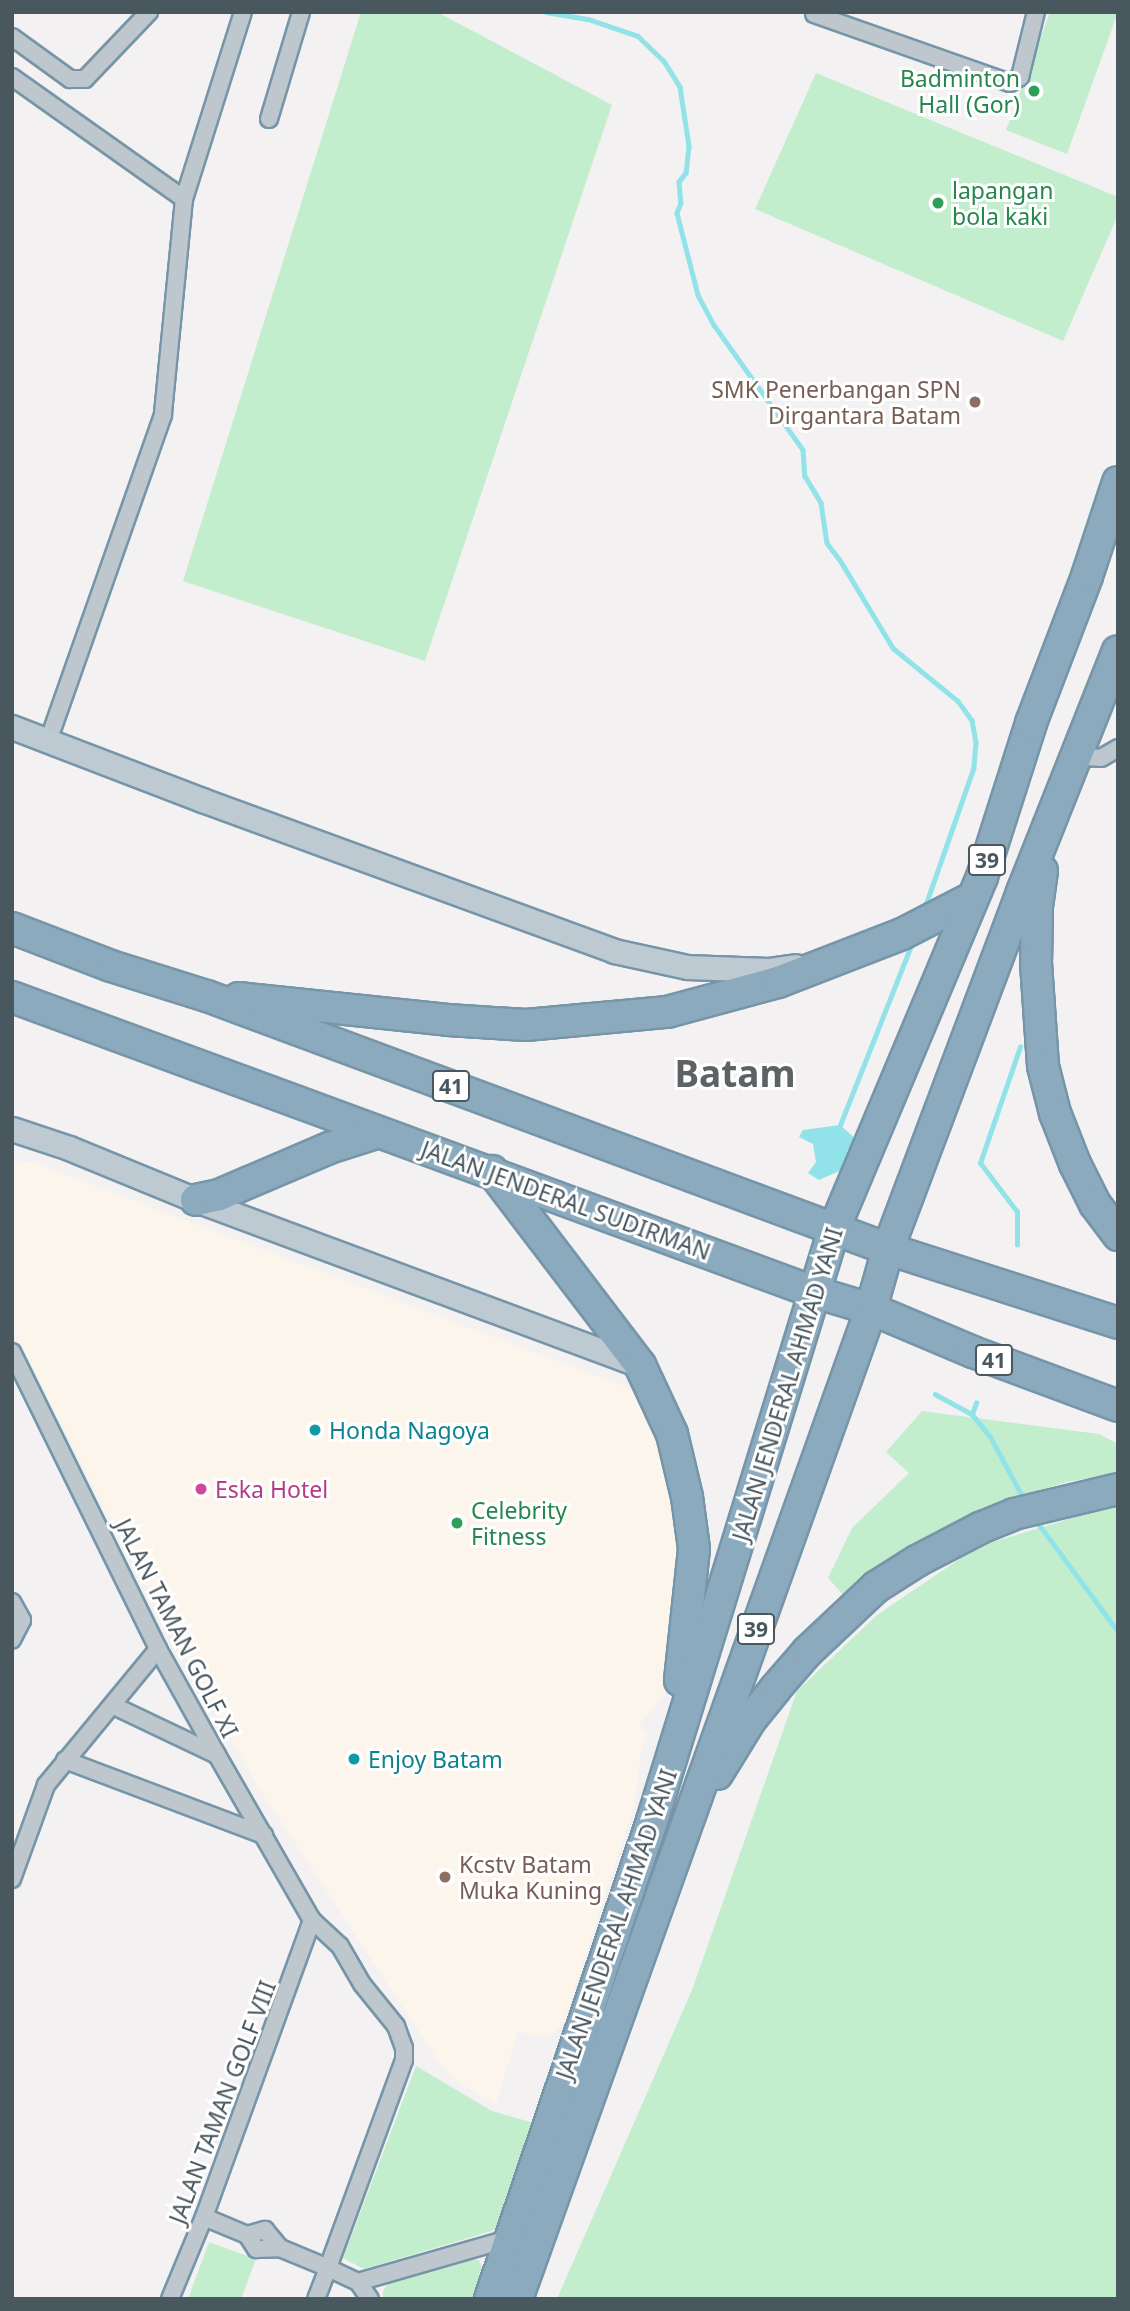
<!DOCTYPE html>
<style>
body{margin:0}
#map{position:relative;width:1130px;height:2311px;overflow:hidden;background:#f3f1f1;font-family:"Noto Sans",sans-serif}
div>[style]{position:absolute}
.commercial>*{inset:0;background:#fcf5ec}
.green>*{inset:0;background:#c2eecd}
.water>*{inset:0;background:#91e3e9}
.stream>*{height:4.5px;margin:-2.25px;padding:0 2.25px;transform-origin:2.25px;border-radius:2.25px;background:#91e3e9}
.roads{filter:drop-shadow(2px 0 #7695a9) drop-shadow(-2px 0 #7695a9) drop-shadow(0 2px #7695a9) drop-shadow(0 -2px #7695a9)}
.street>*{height:16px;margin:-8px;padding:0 8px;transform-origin:8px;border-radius:8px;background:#bdc7cd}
.secondary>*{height:23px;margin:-11.5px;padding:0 11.5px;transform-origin:11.5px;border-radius:11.5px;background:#bdcad1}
.highway>*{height:30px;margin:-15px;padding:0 15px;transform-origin:15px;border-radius:15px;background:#8baabd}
.dots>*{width:19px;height:19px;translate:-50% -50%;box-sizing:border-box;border:4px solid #fff;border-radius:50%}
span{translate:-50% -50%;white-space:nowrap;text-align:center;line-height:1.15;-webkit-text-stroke:6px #fff;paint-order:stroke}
.shield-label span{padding:2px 5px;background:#fff;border:2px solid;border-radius:5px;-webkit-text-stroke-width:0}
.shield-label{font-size:21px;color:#49575e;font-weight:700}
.leisure-label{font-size:23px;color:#27864d}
.right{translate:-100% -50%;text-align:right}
.left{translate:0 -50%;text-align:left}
.education-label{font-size:23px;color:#785e54}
.street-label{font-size:23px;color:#49575e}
.culture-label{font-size:23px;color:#0d838f}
.hotel-label{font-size:23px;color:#b23c85}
.town-label{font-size:37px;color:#5d6265;font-weight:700}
.frame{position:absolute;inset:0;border:14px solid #49575e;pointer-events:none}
</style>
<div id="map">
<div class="commercial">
<div style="clip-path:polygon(32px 1162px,634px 1390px,654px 1425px,682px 1539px,667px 1689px,639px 1726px,648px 1734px,641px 1749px,635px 1803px,564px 2022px,552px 2034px,535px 2037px,518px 2031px,496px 2104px,456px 2081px,439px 2062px,257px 1785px,124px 1547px,12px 1326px,12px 1164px)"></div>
</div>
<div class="green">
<div style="clip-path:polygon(361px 12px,437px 12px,612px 105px,425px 661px,183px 581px)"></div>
<div style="clip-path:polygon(1050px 12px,1118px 12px,1067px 154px,1006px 130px)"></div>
<div style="clip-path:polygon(816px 73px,1118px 197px,1118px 215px,1063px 341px,755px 209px)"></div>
<div style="clip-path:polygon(922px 1411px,1099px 1434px,1118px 1444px,1118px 1473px,1066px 1482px,983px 1507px,907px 1550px,845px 1597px,828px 1578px,852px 1528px,909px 1473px,886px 1452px)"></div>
<div style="clip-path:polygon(1118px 1504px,1118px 2299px,557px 2299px,692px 1990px,797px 1691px,877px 1615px,977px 1547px)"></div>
<div style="clip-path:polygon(416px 2066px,492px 2111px,537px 2124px,505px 2227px,364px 2269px,343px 2258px)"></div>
<div style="clip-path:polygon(209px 2242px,256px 2259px,241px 2299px,188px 2299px)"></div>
<div style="clip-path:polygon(465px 2259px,479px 2260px,482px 2268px,472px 2299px,383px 2299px,383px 2291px,390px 2280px)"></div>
</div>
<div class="water">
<div style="clip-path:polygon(840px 1125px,856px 1139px,847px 1151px,850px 1162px,844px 1169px,819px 1180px,808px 1173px,816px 1162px,813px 1144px,799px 1137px,803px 1130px)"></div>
</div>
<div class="stream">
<div style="left:546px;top:12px;width:43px;rotate:9.5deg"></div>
<div style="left:588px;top:19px;width:53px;rotate:18.8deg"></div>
<div style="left:638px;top:36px;width:36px;rotate:44deg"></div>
<div style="left:664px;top:61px;width:31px;rotate:58deg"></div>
<div style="left:680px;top:87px;width:60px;rotate:81.3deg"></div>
<div style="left:689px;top:146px;width:27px;rotate:96deg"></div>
<div style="left:686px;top:173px;width:11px;rotate:128deg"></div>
<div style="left:679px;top:182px;width:21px;rotate:85deg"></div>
<div style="left:681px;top:203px;width:11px;rotate:112deg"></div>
<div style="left:677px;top:213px;width:85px;rotate:75.6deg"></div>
<div style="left:698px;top:295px;width:34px;rotate:62deg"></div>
<div style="left:714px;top:325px;width:153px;rotate:54.5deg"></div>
<div style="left:803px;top:450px;width:26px;rotate:86deg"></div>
<div style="left:805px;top:476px;width:31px;rotate:59deg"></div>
<div style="left:821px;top:503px;width:40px;rotate:81.5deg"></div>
<div style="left:827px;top:543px;width:21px;rotate:53deg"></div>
<div style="left:840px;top:560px;width:103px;rotate:58.9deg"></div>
<div style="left:893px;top:648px;width:84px;rotate:39.2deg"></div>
<div style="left:958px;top:701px;width:24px;rotate:54deg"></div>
<div style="left:972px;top:720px;width:23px;rotate:80deg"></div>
<div style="left:976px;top:743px;width:25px;rotate:95deg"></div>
<div style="left:974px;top:768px;width:148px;rotate:109.3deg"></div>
<div style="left:840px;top:1125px;width:196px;rotate:-68.4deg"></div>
<div style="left:1017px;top:1245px;width:33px;rotate:-90deg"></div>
<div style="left:1017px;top:1212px;width:61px;rotate:-127.1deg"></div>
<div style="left:980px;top:1163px;width:123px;rotate:-71deg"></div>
<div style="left:935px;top:1394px;width:42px;rotate:28.4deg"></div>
<div style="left:972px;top:1414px;width:28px;rotate:51deg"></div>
<div style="left:990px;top:1436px;width:72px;rotate:61.6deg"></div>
<div style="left:972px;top:1414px;width:12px;rotate:-70deg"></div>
<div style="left:1035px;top:1519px;width:139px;rotate:53.5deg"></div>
</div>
<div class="roads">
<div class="street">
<div style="left:814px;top:14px;width:208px;rotate:19.4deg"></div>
<div style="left:1010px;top:83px;width:12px;rotate:-31deg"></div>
<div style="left:1020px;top:77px;width:67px;rotate:-76.2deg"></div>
<div style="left:12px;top:37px;width:72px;rotate:35.9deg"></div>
<div style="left:70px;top:79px;width:15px"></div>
<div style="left:85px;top:79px;width:93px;rotate:-46.3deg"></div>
<div style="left:12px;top:77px;width:211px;rotate:35.3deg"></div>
<div style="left:184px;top:199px;width:217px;rotate:95.6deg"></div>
<div style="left:163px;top:415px;width:346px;rotate:109.4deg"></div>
<div style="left:269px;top:119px;width:112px;rotate:-73.3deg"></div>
<div style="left:184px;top:199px;width:196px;rotate:-72.5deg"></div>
<div style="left:1078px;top:757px;width:23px;rotate:2deg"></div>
<div style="left:1101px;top:758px;width:20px;rotate:-30deg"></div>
<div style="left:12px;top:1352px;width:331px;rotate:63.8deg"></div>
<div style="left:158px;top:1649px;width:121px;rotate:60.9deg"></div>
<div style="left:217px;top:1755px;width:190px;rotate:60.1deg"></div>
<div style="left:312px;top:1920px;width:38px;rotate:43deg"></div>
<div style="left:340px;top:1946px;width:44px;rotate:59.9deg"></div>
<div style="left:362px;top:1984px;width:54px;rotate:51deg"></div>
<div style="left:396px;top:2026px;width:23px;rotate:70deg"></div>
<div style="left:404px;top:2048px;width:12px;rotate:90deg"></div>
<div style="left:404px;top:2060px;width:221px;rotate:110.1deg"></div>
<div style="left:328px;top:2268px;width:33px;rotate:25deg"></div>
<div style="left:358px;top:2282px;width:21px;rotate:55deg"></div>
<div style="left:12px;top:1602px;width:21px;rotate:61deg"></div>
<div style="left:22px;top:1620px;width:22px;rotate:117deg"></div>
<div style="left:114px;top:1706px;width:114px;rotate:25.4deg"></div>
<div style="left:65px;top:1760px;width:213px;rotate:20.7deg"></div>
<div style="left:12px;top:1879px;width:100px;rotate:-70.1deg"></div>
<div style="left:46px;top:1785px;width:176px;rotate:-50.5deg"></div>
<div style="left:204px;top:2217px;width:47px;rotate:22.7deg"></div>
<div style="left:247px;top:2235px;width:17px;rotate:57deg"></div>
<div style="left:256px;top:2249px;width:24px;rotate:-2deg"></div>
<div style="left:280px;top:2248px;width:52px;rotate:22.6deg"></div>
<div style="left:328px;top:2268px;width:33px;rotate:111deg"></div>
<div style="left:247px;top:2235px;width:19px;rotate:-16deg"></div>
<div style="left:265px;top:2230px;width:23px;rotate:50deg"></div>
<div style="left:358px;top:2282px;width:159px;rotate:-16deg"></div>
<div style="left:170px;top:2299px;width:89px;rotate:-67.5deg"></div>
<div style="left:204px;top:2217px;width:316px;rotate:-70deg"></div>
</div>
<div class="secondary">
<div style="left:12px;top:727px;width:204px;rotate:21deg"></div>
<div style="left:202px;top:800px;width:439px;rotate:20.1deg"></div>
<div style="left:614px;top:951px;width:75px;rotate:12.4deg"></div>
<div style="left:687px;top:967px;width:82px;rotate:2.1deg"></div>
<div style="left:769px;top:970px;width:27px;rotate:-8deg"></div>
<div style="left:12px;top:1129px;width:60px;rotate:18.4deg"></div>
<div style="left:69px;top:1148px;width:137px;rotate:22.3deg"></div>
<div style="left:196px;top:1200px;width:474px;rotate:20.4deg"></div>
</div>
<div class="highway">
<div style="left:1042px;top:871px;width:37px;rotate:98deg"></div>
<div style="left:1037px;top:908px;width:55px;rotate:91deg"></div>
<div style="left:1036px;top:963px;width:103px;rotate:86.1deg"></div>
<div style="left:1043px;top:1066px;width:49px;rotate:75.7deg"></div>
<div style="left:1055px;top:1113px;width:55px;rotate:68.6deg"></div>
<div style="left:1075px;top:1164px;width:45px;rotate:63.4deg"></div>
<div style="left:1095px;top:1204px;width:39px;rotate:53deg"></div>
<div style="left:12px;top:928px;width:106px;rotate:21deg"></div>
<div style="left:111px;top:966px;width:101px;rotate:17.4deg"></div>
<div style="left:207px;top:996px;width:726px;rotate:20.38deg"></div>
<div style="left:888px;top:1249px;width:242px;rotate:17.8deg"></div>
<div style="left:12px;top:997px;width:855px;rotate:20.2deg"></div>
<div style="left:814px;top:1292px;width:59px;rotate:16.6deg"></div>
<div style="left:871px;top:1309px;width:111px;rotate:22.9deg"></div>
<div style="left:973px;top:1352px;width:155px;rotate:20.4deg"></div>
<div style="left:239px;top:998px;width:210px;rotate:6deg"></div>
<div style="left:448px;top:1020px;width:78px;rotate:3.7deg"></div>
<div style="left:526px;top:1025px;width:142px;rotate:-5.3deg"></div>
<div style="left:667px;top:1012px;width:115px;rotate:-15.1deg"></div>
<div style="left:778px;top:982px;width:133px;rotate:-21.2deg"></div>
<div style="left:902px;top:934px;width:79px;rotate:-27.2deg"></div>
<div style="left:492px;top:1171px;width:244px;rotate:52.7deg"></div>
<div style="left:640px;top:1365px;width:76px;rotate:65.1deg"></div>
<div style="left:672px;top:1434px;width:65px;rotate:76.6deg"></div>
<div style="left:687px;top:1497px;width:52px;rotate:82.3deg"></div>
<div style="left:694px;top:1549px;width:132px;rotate:96.1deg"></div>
<div style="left:196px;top:1200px;width:24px;rotate:-12deg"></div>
<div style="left:219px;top:1195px;width:120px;rotate:-23.1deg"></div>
<div style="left:329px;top:1148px;width:52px;rotate:-17.7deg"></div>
<div style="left:717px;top:1774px;width:65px;rotate:-58.3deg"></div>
<div style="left:751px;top:1719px;width:38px;rotate:-51deg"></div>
<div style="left:775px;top:1689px;width:49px;rotate:-49.1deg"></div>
<div style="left:807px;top:1652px;width:95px;rotate:-43.3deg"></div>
<div style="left:876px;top:1587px;width:49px;rotate:-32.4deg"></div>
<div style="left:917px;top:1561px;width:71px;rotate:-27.6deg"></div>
<div style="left:980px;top:1528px;width:37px;rotate:-22deg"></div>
<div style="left:1014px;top:1514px;width:107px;rotate:-13.5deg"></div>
<div style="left:490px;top:2299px;width:505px;rotate:-71.28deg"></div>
<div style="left:652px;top:1821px;width:619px;rotate:-72.91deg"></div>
<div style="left:834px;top:1229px;width:382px;rotate:-67.2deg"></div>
<div style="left:982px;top:877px;width:162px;rotate:-72.3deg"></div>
<div style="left:1031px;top:723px;width:157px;rotate:-69.1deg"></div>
<div style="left:1087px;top:576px;width:99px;rotate:-71.7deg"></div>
<div style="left:517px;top:2299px;width:1051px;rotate:-70.32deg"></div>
<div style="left:871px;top:1309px;width:62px;rotate:-74.2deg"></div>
<div style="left:888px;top:1249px;width:381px;rotate:-69.4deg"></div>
<div style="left:1022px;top:892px;width:259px;rotate:-68.3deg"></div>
</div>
</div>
<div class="dots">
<div style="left:1034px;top:91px;background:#2e9e5b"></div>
<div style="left:938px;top:203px;background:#2e9e5b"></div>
<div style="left:975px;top:402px;background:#8d6e63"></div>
<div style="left:315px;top:1430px;background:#0f9aa8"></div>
<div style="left:201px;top:1489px;background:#d1479c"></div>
<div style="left:457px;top:1523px;background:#2e9e5b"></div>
<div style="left:354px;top:1759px;background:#0f9aa8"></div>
<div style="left:445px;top:1877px;background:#8d6e63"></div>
</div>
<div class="shield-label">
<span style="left:987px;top:860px">39</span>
<span style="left:451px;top:1086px">41</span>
<span style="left:994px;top:1360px">41</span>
<span style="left:756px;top:1629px">39</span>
</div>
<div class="leisure-label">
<span class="right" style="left:1020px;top:91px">Badminton<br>Hall (Gor)</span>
<span class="left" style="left:952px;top:203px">lapangan<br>bola kaki</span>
<span class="left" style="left:471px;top:1523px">Celebrity<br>Fitness</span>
</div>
<div class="education-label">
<span class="right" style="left:961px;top:402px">SMK Penerbangan SPN<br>Dirgantara Batam</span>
<span class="left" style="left:459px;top:1877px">Kcstv Batam<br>Muka Kuning</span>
</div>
<div class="street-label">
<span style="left:566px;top:1200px;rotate:20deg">JALAN JENDERAL SUDIRMAN</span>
<span style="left:787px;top:1384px;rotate:-73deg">JALAN JENDERAL AHMAD YANI</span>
<span style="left:177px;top:1628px;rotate:63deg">JALAN TAMAN GOLF XI</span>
<span style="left:616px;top:1924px;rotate:-71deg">JALAN JENDERAL AHMAD YANI</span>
<span style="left:222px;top:2102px;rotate:-69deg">JALAN TAMAN GOLF VIII</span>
</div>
<div class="culture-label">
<span class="left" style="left:329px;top:1430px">Honda Nagoya</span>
<span class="left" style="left:368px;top:1759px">Enjoy Batam</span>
</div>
<div class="hotel-label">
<span class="left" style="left:215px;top:1489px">Eska Hotel</span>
</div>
<div class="town-label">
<span style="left:735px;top:1073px">Batam</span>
</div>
<div class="frame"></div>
</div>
